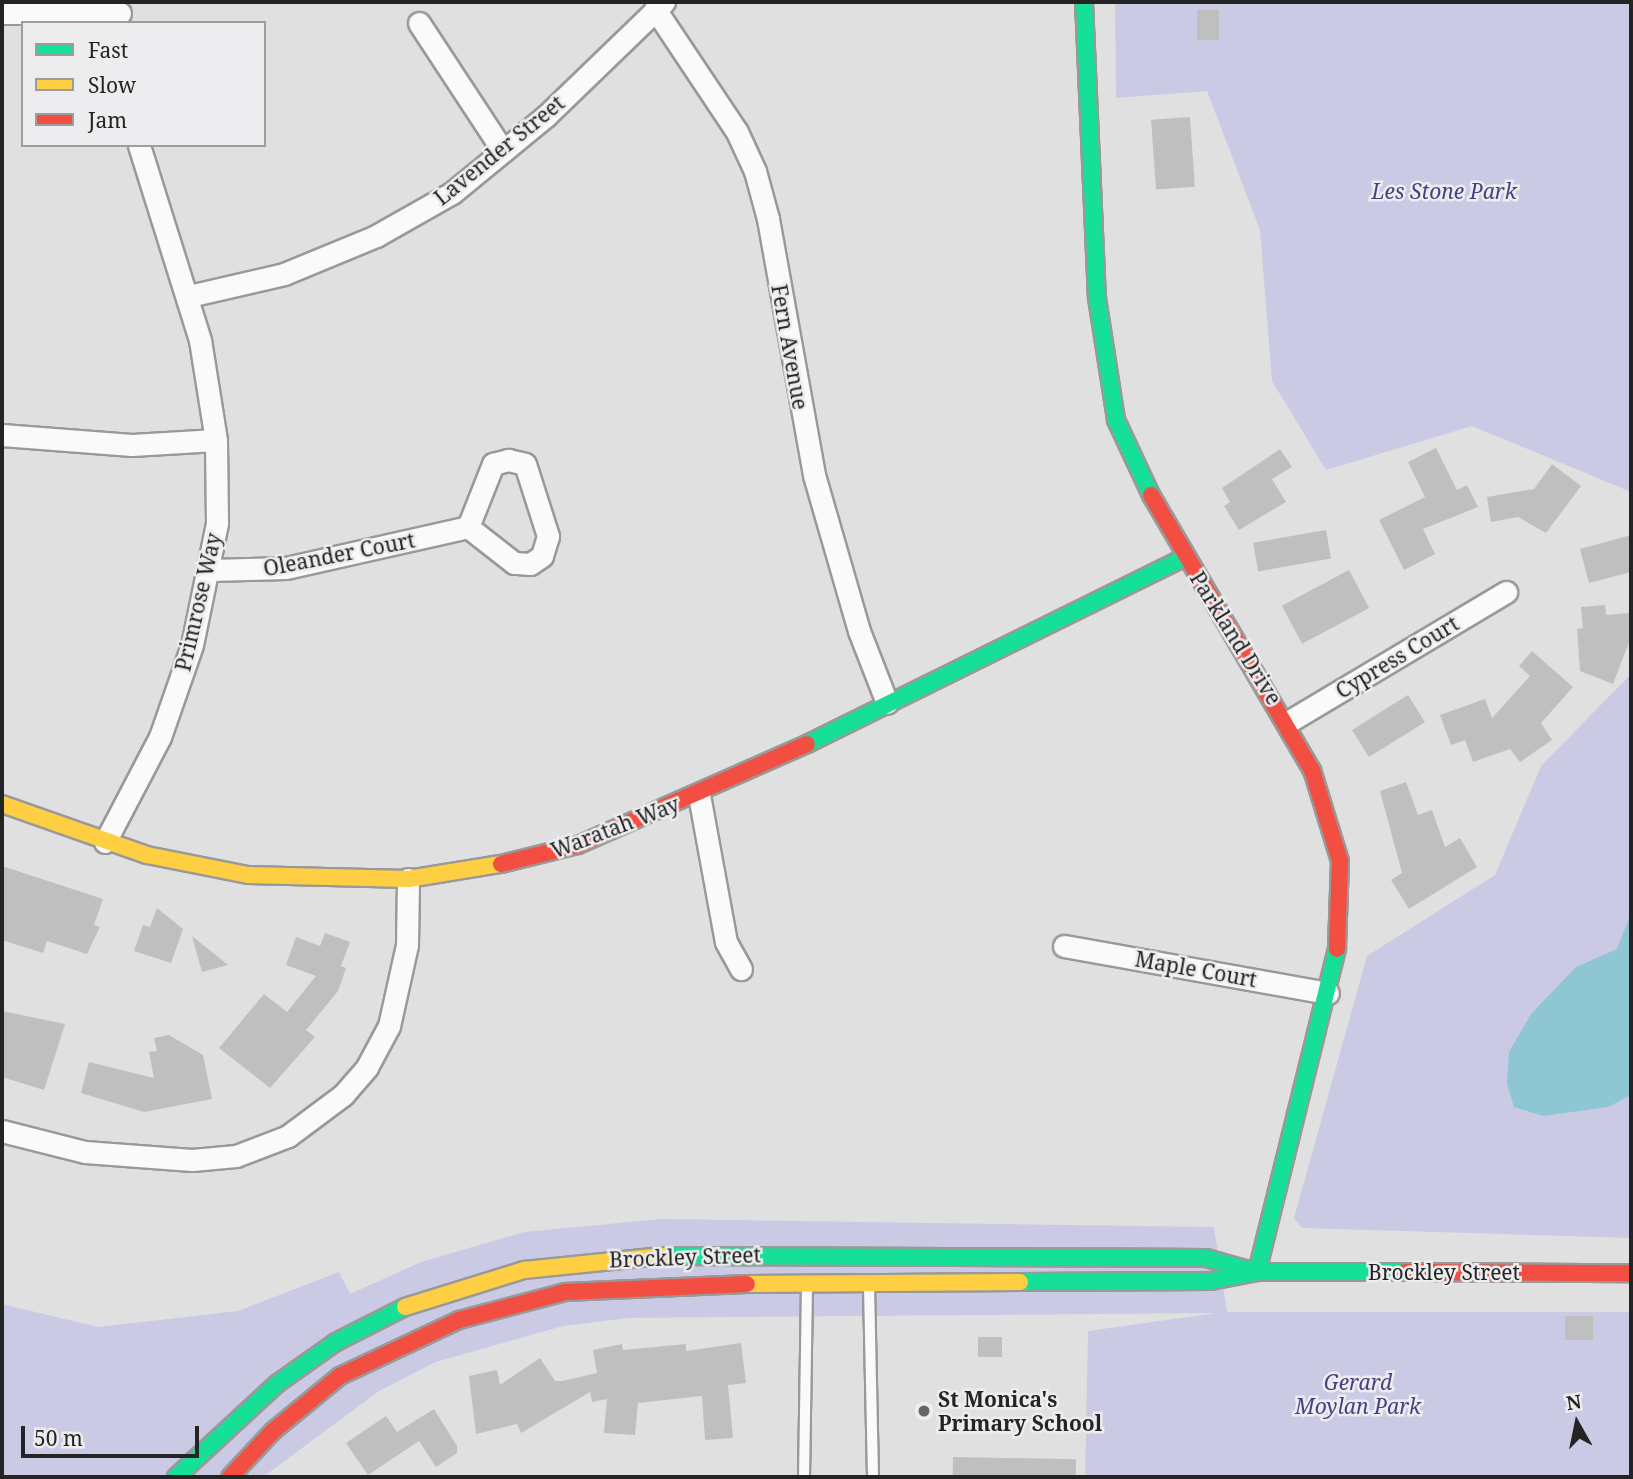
<!DOCTYPE html>
<style>
body{margin:0}
#map{position:relative;width:1633px;height:1479px;overflow:hidden;background:#e0e0e1;font-family:"Noto Serif",serif}
div>[style]{position:absolute}
.green>*{inset:0;background:#cacae5}
.water>*{inset:0;background:#8ec6d4}
.building>*{inset:0;background:#c0bfc0;transform-origin:0 0}
.roads{filter:drop-shadow(2px 0 #99999a) drop-shadow(-2px 0 #99999a) drop-shadow(0 2px #99999a) drop-shadow(0 -2px #99999a)}
.lane>*{height:10px;margin:-5px;padding:0 5px;transform-origin:5px;border-radius:5px;background:#fafafa}
.street>*{height:21px;margin:-10.5px;padding:0 10.5px;transform-origin:10.5px;border-radius:10.5px;background:#fafafa}
.fast>*{height:16px;margin:-8px;padding:0 8px;transform-origin:8px;border-radius:8px;background:#16e098}
.slow>*{height:16px;margin:-8px;padding:0 8px;transform-origin:8px;border-radius:8px;background:#ffcf43}
.jam>*{height:16px;margin:-8px;padding:0 8px;transform-origin:8px;border-radius:8px;background:#f24e42}
.dots>*{width:19px;height:19px;translate:-50% -50%;box-sizing:border-box;border:4px solid #ededef;border-radius:50%}
span{translate:-50% -50%;white-space:nowrap;text-align:center;line-height:1.15;-webkit-text-stroke:5px #ededef;paint-order:stroke}
.street-label{font-size:21px;color:#242425}
.park-label{font-size:21px;color:#474085;font-style:italic}
.poi-label{font-size:21px;color:#242425;font-weight:700}
.left{translate:0 -50%;text-align:left}
.frame{position:absolute;inset:0;border:4px solid #242425;pointer-events:none}
.legend{position:absolute;left:21px;top:21px;width:245px;height:126px;box-sizing:border-box;background:#ededef;border:2px solid #9d9d9e;margin:0;padding:9px 12px;list-style:none;font-size:21px;color:#242425}
.legend li{display:flex;align-items:center;gap:14px;height:35px}
.legend b{width:35px;border:2px solid #9d9d9e}
.north{position:absolute;left:1542px;top:1388px;width:70px;height:70px;-webkit-text-stroke:5px #ededef;paint-order:stroke;rotate:351deg;font-size:19px;font-weight:700;line-height:28px;text-align:center;color:#242425}
.north::after{content:'';display:block;margin:auto;width:24px;height:32px;background:#242425;clip-path:polygon(50% 0,100% 100%,50% 72%,0 100%)}
.scale{position:absolute;left:21px;top:1426px;width:178px;height:32px;box-sizing:border-box;border:4px solid #242425;border-top:0;padding-left:9px;font-size:21px;line-height:24px;white-space:nowrap;color:#242425;-webkit-text-stroke:5px #ededef;paint-order:stroke}
</style>
<div id="map">
<div class="green">
<div style="clip-path:polygon(1115px 2px,1631px 2px,1631px 492px,1472px 426px,1326px 470px,1272px 381px,1260px 230px,1207px 91px,1116px 98px)"></div>
<div style="clip-path:polygon(1631px 674px,1631px 1238px,1302px 1228px,1294px 1218px,1367px 956px,1495px 875px,1541px 766px)"></div>
<div style="clip-path:polygon(662px 1219px,1214px 1227px,1227px 1312px,1631px 1312px,1631px 1477px,1085px 1477px,1088px 1331px,1217px 1313px,629px 1318px,563px 1326px,436px 1362px,379px 1391px,263px 1477px,2px 1477px,2px 1304px,98px 1327px,238px 1311px,339px 1272px,350px 1294px,421px 1262px,524px 1232px)"></div>
</div>
<div class="water">
<div style="clip-path:polygon(1631px 913px,1631px 1095px,1608px 1107px,1543px 1116px,1514px 1107px,1507px 1084px,1509px 1052px,1531px 1014px,1576px 967px,1617px 949px)"></div>
</div>
<div class="building">
<div style="left:1197px;top:10px;width:22px;height:30px"></div>
<div style="left:1190px;top:117px;width:70px;height:39px;rotate:86deg"></div>
<div style="clip-path:polygon(1436px 448px,1457px 490px,1467px 485px,1478px 507px,1423px 529px,1435px 554px,1404px 570px,1379px 520px,1425px 497px,1408px 462px)"></div>
<div style="clip-path:polygon(1280px 449px,1292px 467px,1272px 479px,1286px 502px,1239px 530px,1224px 506px,1230px 502px,1222px 488px)"></div>
<div style="clip-path:polygon(1552px 464px,1581px 486px,1546px 533px,1518px 517px,1491px 522px,1487px 497px,1534px 489px)"></div>
<div style="left:1326px;top:530px;width:29px;height:74px;rotate:80deg"></div>
<div style="clip-path:polygon(1631px 535px,1631px 572px,1589px 583px,1580px 549px)"></div>
<div style="left:1349px;top:570px;width:43px;height:76px;rotate:62deg"></div>
<div style="clip-path:polygon(1605px 605px,1606px 615px,1629px 613px,1631px 637px,1613px 684px,1580px 671px,1577px 629px,1583px 628px,1581px 607px)"></div>
<div style="clip-path:polygon(1532px 651px,1573px 687px,1541px 723px,1552px 740px,1520px 762px,1510px 749px,1473px 762px,1465px 740px,1451px 745px,1440px 715px,1485px 699px,1492px 718px,1530px 676px,1519px 666px)"></div>
<div style="left:1408px;top:695px;width:32px;height:66px;rotate:58deg"></div>
<div style="clip-path:polygon(1406px 782px,1418px 815px,1432px 810px,1445px 847px,1460px 838px,1477px 867px,1409px 909px,1391px 880px,1402px 873px,1380px 791px)"></div>
<div style="clip-path:polygon(2px 866px,103px 899px,94px 925px,100px 927px,87px 954px,47px 941px,43px 953px,2px 940px)"></div>
<div style="clip-path:polygon(157px 908px,183px 929px,171px 963px,134px 951px,143px 925px,150px 927px)"></div>
<div style="clip-path:polygon(325px 933px,350px 942px,341px 966px,346px 968px,338px 991px,306px 1030px,315px 1037px,270px 1088px,219px 1048px,264px 994px,287px 1012px,316px 976px,286px 965px,296px 937px,320px 946px)"></div>
<div style="clip-path:polygon(192px 936px,228px 965px,202px 972px)"></div>
<div style="clip-path:polygon(2px 1011px,65px 1024px,44px 1090px,2px 1077px)"></div>
<div style="clip-path:polygon(169px 1035px,203px 1055px,212px 1099px,144px 1112px,81px 1093px,89px 1062px,154px 1078px,149px 1052px,157px 1051px,154px 1038px)"></div>
<div style="left:1565px;top:1316px;width:28px;height:24px"></div>
<div style="left:978px;top:1337px;width:24px;height:20px"></div>
<div style="clip-path:polygon(741px 1343px,746px 1383px,728px 1385px,733px 1438px,705px 1440px,702px 1396px,638px 1403px,635px 1435px,604px 1433px,607px 1399px,592px 1402px,590px 1392px,521px 1433px,517px 1424px,476px 1434px,469px 1376px,497px 1370px,500px 1385px,540px 1358px,555px 1381px,562px 1381px,597px 1373px,593px 1350px,622px 1344px,623px 1350px,686px 1344px,686px 1351px)"></div>
<div style="clip-path:polygon(434px 1409px,457px 1446px,457px 1453px,436px 1467px,419px 1441px,368px 1475px,346px 1443px,386px 1416px,397px 1432px)"></div>
<div style="left:953px;top:1457px;width:123px;height:20px;rotate:1deg"></div>
</div>
<div class="roads">
<div class="lane">
<div style="left:869px;top:1286px;width:191px;rotate:88.8deg"></div>
<div style="left:804px;top:1477px;width:192px;rotate:-89.1deg"></div>
</div>
<div class="street">
<div style="left:655px;top:9px;width:148px;rotate:56.3deg"></div>
<div style="left:737px;top:132px;width:43px;rotate:65.2deg"></div>
<div style="left:755px;top:171px;width:50px;rotate:74.8deg"></div>
<div style="left:768px;top:219px;width:260px;rotate:79.8deg"></div>
<div style="left:814px;top:475px;width:162px;rotate:73.9deg"></div>
<div style="left:859px;top:631px;width:77px;rotate:68.7deg"></div>
<div style="left:2px;top:13px;width:118px"></div>
<div style="left:419px;top:23px;width:153px;rotate:56.7deg"></div>
<div style="left:189px;top:296px;width:98px;rotate:-13deg"></div>
<div style="left:284px;top:274px;width:100px;rotate:-22.4deg"></div>
<div style="left:376px;top:236px;width:87px;rotate:-29.5deg"></div>
<div style="left:452px;top:193px;width:122px;rotate:-39.3deg"></div>
<div style="left:546px;top:116px;width:164px;rotate:-44deg"></div>
<div style="left:2px;top:435px;width:130px;rotate:4.4deg"></div>
<div style="left:132px;top:445px;width:84px;rotate:-3.4deg"></div>
<div style="left:210px;top:570px;width:76px;rotate:-1.5deg"></div>
<div style="left:286px;top:568px;width:187px;rotate:-12.7deg"></div>
<div style="left:468px;top:527px;width:68px;rotate:-68.4deg"></div>
<div style="left:493px;top:464px;width:16px;rotate:-15deg"></div>
<div style="left:508px;top:460px;width:17px;rotate:13deg"></div>
<div style="left:525px;top:464px;width:76px;rotate:72.3deg"></div>
<div style="left:548px;top:536px;width:21px;rotate:107deg"></div>
<div style="left:542px;top:556px;width:14px;rotate:146deg"></div>
<div style="left:530px;top:564px;width:16px;rotate:-176deg"></div>
<div style="left:514px;top:563px;width:58px;rotate:-142deg"></div>
<div style="left:1288px;top:722px;width:254px;rotate:-30.8deg"></div>
<div style="left:699px;top:795px;width:149px;rotate:79.6deg"></div>
<div style="left:726px;top:942px;width:31px;rotate:61deg"></div>
<div style="left:105px;top:842px;width:119px;rotate:-62.4deg"></div>
<div style="left:160px;top:737px;width:97px;rotate:-70.8deg"></div>
<div style="left:192px;top:645px;width:125px;rotate:-78.4deg"></div>
<div style="left:217px;top:523px;width:83px;rotate:-90.7deg"></div>
<div style="left:216px;top:440px;width:101px;rotate:-99.1deg"></div>
<div style="left:200px;top:340px;width:204px;rotate:-107.4deg"></div>
<div style="left:1064px;top:946px;width:268px;rotate:10.1deg"></div>
<div style="left:2px;top:1131px;width:86px;rotate:14.2deg"></div>
<div style="left:85px;top:1152px;width:107px;rotate:4.3deg"></div>
<div style="left:192px;top:1160px;width:44px;rotate:-5.2deg"></div>
<div style="left:236px;top:1156px;width:56px;rotate:-21deg"></div>
<div style="left:288px;top:1136px;width:69px;rotate:-36.7deg"></div>
<div style="left:343px;top:1095px;width:37px;rotate:-49deg"></div>
<div style="left:367px;top:1067px;width:47px;rotate:-61.8deg"></div>
<div style="left:389px;top:1026px;width:83px;rotate:-77.5deg"></div>
<div style="left:407px;top:945px;width:66px;rotate:-89.1deg"></div>
</div>
<div class="fast">
<div style="left:1084px;top:2px;width:296px;rotate:87.5deg"></div>
<div style="left:1097px;top:298px;width:123px;rotate:81.1deg"></div>
<div style="left:1116px;top:420px;width:83px;rotate:65deg"></div>
<div style="left:807px;top:744px;width:423px;rotate:-26.3deg"></div>
<div style="left:662px;top:1256px;width:544px;rotate:0.21deg"></div>
<div style="left:1206px;top:1258px;width:45px;rotate:15.6deg"></div>
<div style="left:1257px;top:1272px;width:333px;rotate:-76.1deg"></div>
<div style="left:1020px;top:1282px;width:191px;rotate:-0.3deg"></div>
<div style="left:1211px;top:1281px;width:47px;rotate:-11.1deg"></div>
<div style="left:1257px;top:1272px;width:148px"></div>
<div style="left:176px;top:1477px;width:139px;rotate:-42.7deg"></div>
<div style="left:278px;top:1383px;width:71px;rotate:-35.3deg"></div>
<div style="left:336px;top:1342px;width:77px;rotate:-26.9deg"></div>
</div>
<div class="slow">
<div style="left:2px;top:804px;width:154px;rotate:19.4deg"></div>
<div style="left:147px;top:855px;width:103px;rotate:11.2deg"></div>
<div style="left:248px;top:875px;width:160px;rotate:1.4deg"></div>
<div style="left:408px;top:879px;width:94px;rotate:-9.2deg"></div>
<div style="left:747px;top:1284px;width:273px;rotate:-0.4deg"></div>
<div style="left:405px;top:1307px;width:125px;rotate:-17.3deg"></div>
<div style="left:524px;top:1270px;width:139px;rotate:-5.8deg"></div>
</div>
<div class="jam">
<div style="left:1151px;top:495px;width:319px;rotate:59.7deg"></div>
<div style="left:1312px;top:770px;width:95px;rotate:72.9deg"></div>
<div style="left:1340px;top:861px;width:88px;rotate:92deg"></div>
<div style="left:501px;top:864px;width:79px;rotate:-13.9deg"></div>
<div style="left:578px;top:845px;width:250px;rotate:-23.8deg"></div>
<div style="left:1405px;top:1272px;width:226px;rotate:0.3deg"></div>
<div style="left:230px;top:1477px;width:63px;rotate:-46.9deg"></div>
<div style="left:273px;top:1431px;width:87px;rotate:-39.4deg"></div>
<div style="left:340px;top:1376px;width:132px;rotate:-25.2deg"></div>
<div style="left:459px;top:1320px;width:110px;rotate:-14.8deg"></div>
<div style="left:565px;top:1292px;width:182px;rotate:-2.5deg"></div>
</div>
</div>
<div class="dots">
<div style="left:924px;top:1411px;background:#666667"></div>
</div>
<div class="street-label">
<span style="left:499px;top:150px;rotate:-39deg">Lavender Street</span>
<span style="left:790px;top:347px;rotate:80deg">Fern Avenue</span>
<span style="left:339px;top:554px;rotate:-11deg">Oleander Court</span>
<span style="left:198px;top:602px;rotate:-77deg">Primrose Way</span>
<span style="left:1236px;top:638px;rotate:58deg">Parkland Drive</span>
<span style="left:1397px;top:657px;rotate:-31deg">Cypress Court</span>
<span style="left:615px;top:827px;rotate:-21deg">Waratah Way</span>
<span style="left:1196px;top:969px;rotate:10deg">Maple Court</span>
<span style="left:685px;top:1257px;rotate:-2deg">Brockley Street</span>
<span style="left:1444px;top:1272px">Brockley Street</span>
</div>
<div class="park-label">
<span style="left:1444px;top:191px">Les Stone Park</span>
<span style="left:1358px;top:1394px">Gerard<br>Moylan Park</span>
</div>
<div class="poi-label">
<span class="left" style="left:938px;top:1411px">St Monica's<br>Primary School</span>
</div>
<div class="frame"></div>
<ul class="legend">
<li><b style="height:9px;background:#16e098"></b>Fast</li>
<li><b style="height:9px;background:#ffcf43"></b>Slow</li>
<li><b style="height:9px;background:#f24e42"></b>Jam</li>
</ul>
<div class="north">N</div>
<div class="scale">50 m</div>
</div>
